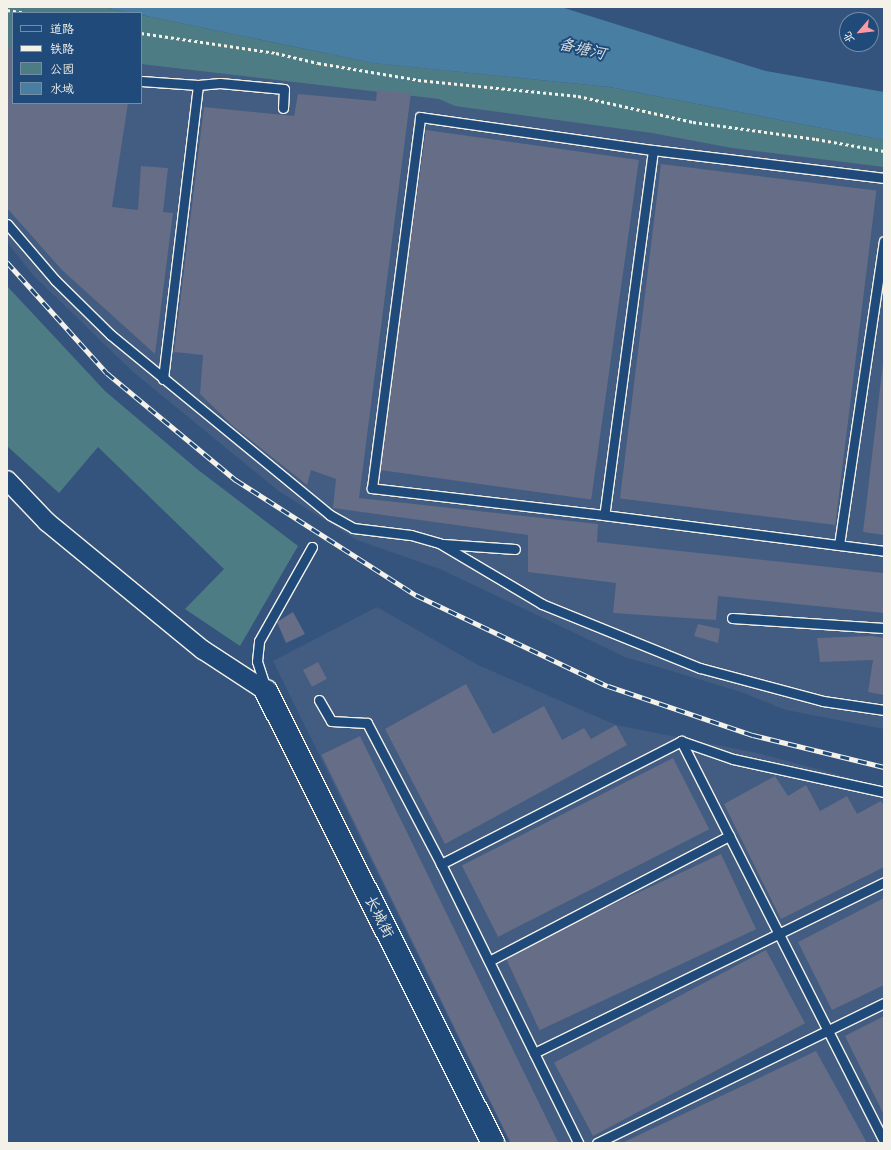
<!DOCTYPE html>
<meta charset="utf-8">
<style>
body{margin:0}
#map{position:relative;width:891px;height:1150px;overflow:hidden;background:#34547e;font-family:Itim,"LXGW WenKai TC",sans-serif}
div>[style]{position:absolute}
.built>*{inset:0;background:#435c81}
.green>*{inset:0;background:#4e7c85}
.water>*{inset:0;background:#477ea2}
.building>*{inset:0;background:#656d87;transform-origin:0 0}
.path>*{height:2.5px;margin-top:-1.25px;transform-origin:0;background:repeating-linear-gradient(90deg,#f4f1e8 0 3px,transparent 0 6px)}
.roads{filter:drop-shadow(1px 0 #f4f1e8) drop-shadow(-1px 0 #f4f1e8) drop-shadow(0 1px #f4f1e8) drop-shadow(0 -1px #f4f1e8)}
.lane>*{height:9px;margin:-4.5px;padding:0 4.5px;transform-origin:4.5px;border-radius:4.5px;background:#1f4a7a}
.street>*{height:18px;margin:-9px;padding:0 9px;transform-origin:9px;border-radius:9px;background:#1f4a7a}
.secondary>*{height:22px;margin:-11px;padding:0 11px;transform-origin:11px;border-radius:11px;background:#1f4a7a}
.rail>*{height:4.5px;margin-top:-2.25px;transform-origin:0;background:repeating-linear-gradient(90deg,#1f4a7a 0 9px,#f4f1e8 0 18px);box-sizing:border-box;border-block:1px solid #f4f1e8}
span{translate:-50% -50%;white-space:nowrap;text-align:center;line-height:1.15;-webkit-text-stroke:4px #1f4a7a;paint-order:stroke}
.street-label{font-size:15px;color:#f4f1e8}
.water-label{font-size:16px;color:#dae0de;font-style:italic}
.frame{position:absolute;inset:0;border:8px solid #f4f1e8;pointer-events:none}
.legend{position:absolute;left:12px;top:12px;width:130px;height:92px;box-sizing:border-box;background:#1f4a7a;border:1px solid #748da6;margin:0;padding:5px 7px;list-style:none;font-size:12px;color:#f4f1e8}
.legend li{display:flex;align-items:center;gap:8px;height:20px}
.legend b{width:20px;border:1px solid #748da6}
.north{position:absolute;left:839px;top:12px;width:40px;height:40px;box-sizing:border-box;background:#1f4a7a;border:1px solid #748da6;border-radius:50%;rotate:242deg;font-size:11px;font-weight:700;line-height:16px;text-align:center;color:#f4f1e8}
.north::after{content:'';display:block;margin:auto;width:14px;height:18px;background:#ff9aa2;clip-path:polygon(50% 0,100% 100%,50% 72%,0 100%)}
</style>
<div id="map">
<div class="built">
<div style="clip-path:polygon(7px 7px,104px 7px,133px 13px,13px 13px,13px 103px,141px 103px,141px 15px,884px 140px,884px 729px,786px 710px,741px 692px,625px 657px,440px 569px,357px 540px,280px 492px,132px 371px,33px 275px,7px 242px)"></div>
<div style="clip-path:polygon(377px 607px,478px 665px,616px 725px,757px 753px,884px 787px,884px 1143px,510px 1143px,273px 661px)"></div>
</div>
<div class="green">
<div style="clip-path:polygon(7px 7px,103px 7px,132px 13px,13px 13px,13px 48px,7px 47px)"></div>
<div style="clip-path:polygon(141px 15px,373px 63px,609px 87px,884px 140px,884px 167px,732px 148px,652px 133px,455px 106px,439px 99px,141px 64px)"></div>
<div style="clip-path:polygon(7px 286px,105px 391px,197px 469px,298px 546px,240px 646px,185px 609px,224px 569px,98px 447px,59px 493px,7px 446px)"></div>
</div>
<div class="water">
<div style="clip-path:polygon(103px 7px,561px 7px,766px 71px,884px 92px,884px 140px,609px 87px,373px 63px)"></div>
</div>
<div class="building">
<div style="clip-path:polygon(7px 46px,13px 47px,13px 103px,128px 103px,112px 207px,138px 210px,141px 166px,168px 168px,163px 212px,173px 213px,155px 354px,62px 270px,7px 208px)"></div>
<div style="clip-path:polygon(377px 90px,411px 93px,359px 498px,598px 524px,597px 542px,884px 573px,884px 613px,718px 596px,716px 620px,613px 613px,616px 583px,528px 572px,528px 535px,333px 508px,336px 479px,311px 470px,307px 485px,233px 426px,200px 394px,203px 355px,174px 352px,204px 107px,294px 116px,298px 94px,376px 101px)"></div>
<div style="left:426px;top:130px;width:215px;height:343px;rotate:8deg"></div>
<div style="left:661px;top:164px;width:217px;height:337px;rotate:7deg"></div>
<div style="clip-path:polygon(883px 363px,884px 363px,884px 535px,863px 532px)"></div>
<div style="clip-path:polygon(293px 612px,305px 634px,286px 643px,277px 622px)"></div>
<div style="clip-path:polygon(698px 624px,720px 629px,718px 643px,694px 636px)"></div>
<div style="clip-path:polygon(872px 636px,884px 638px,884px 695px,868px 692px,873px 660px,820px 662px,817px 638px)"></div>
<div style="left:318px;top:662px;width:19px;height:17px;rotate:62deg"></div>
<div style="clip-path:polygon(466px 684px,493px 734px,544px 706px,562px 740px,584px 728px,591px 739px,616px 725px,627px 745px,445px 844px,385px 729px)"></div>
<div style="left:360px;top:736px;width:454px;height:43px;rotate:64deg"></div>
<div style="left:673px;top:758px;width:80px;height:237px;rotate:63deg"></div>
<div style="clip-path:polygon(775px 776px,788px 796px,806px 785px,820px 811px,847px 796px,857px 814px,881px 801px,884px 806px,884px 867px,781px 919px,724px 804px)"></div>
<div style="left:721px;top:854px;width:83px;height:239px;rotate:65deg"></div>
<div style="clip-path:polygon(884px 898px,884px 985px,832px 1010px,798px 942px)"></div>
<div style="left:766px;top:950px;width:83px;height:240px;rotate:62deg"></div>
<div style="clip-path:polygon(884px 1016px,884px 1115px,845px 1036px)"></div>
<div style="clip-path:polygon(816px 1051px,867px 1143px,622px 1143px)"></div>
</div>
<div class="path">
<div style="left:7px;top:10px;width:18px;rotate:9deg"></div>
<div style="left:141px;top:33px;width:136px;rotate:8.4deg"></div>
<div style="left:276px;top:53px;width:43px;rotate:13.4deg"></div>
<div style="left:318px;top:63px;width:101px;rotate:9.6deg"></div>
<div style="left:418px;top:80px;width:161px;rotate:5.7deg"></div>
<div style="left:578px;top:96px;width:118px;rotate:12.7deg"></div>
<div style="left:693px;top:122px;width:124px;rotate:7.9deg"></div>
<div style="left:816px;top:139px;width:69px;rotate:10deg"></div>
</div>
<div class="roads">
<div class="lane">
<div style="left:141px;top:81px;width:57px;rotate:4deg"></div>
<div style="left:198px;top:85px;width:296px;rotate:96.8deg"></div>
<div style="left:198px;top:85px;width:22px;rotate:-5deg"></div>
<div style="left:220px;top:83px;width:64px;rotate:5.4deg"></div>
<div style="left:284px;top:89px;width:19px;rotate:93deg"></div>
<div style="left:653px;top:150px;width:368px;rotate:97.6deg"></div>
<div style="left:604px;top:515px;width:282px;rotate:7.3deg"></div>
<div style="left:7px;top:224px;width:74px;rotate:49.4deg"></div>
<div style="left:55px;top:280px;width:78px;rotate:44.5deg"></div>
<div style="left:111px;top:335px;width:283px;rotate:39.4deg"></div>
<div style="left:330px;top:515px;width:26px;rotate:29deg"></div>
<div style="left:353px;top:528px;width:58px;rotate:6.9deg"></div>
<div style="left:411px;top:535px;width:29px;rotate:16deg"></div>
<div style="left:439px;top:543px;width:120px;rotate:30.6deg"></div>
<div style="left:542px;top:604px;width:170px;rotate:22.1deg"></div>
<div style="left:700px;top:668px;width:127px;rotate:15deg"></div>
<div style="left:823px;top:701px;width:62px;rotate:8.4deg"></div>
<div style="left:604px;top:515px;width:234px;rotate:-173.4deg"></div>
<div style="left:372px;top:488px;width:374px;rotate:-82.6deg"></div>
<div style="left:420px;top:117px;width:235px;rotate:8.1deg"></div>
<div style="left:653px;top:150px;width:233px;rotate:6.9deg"></div>
<div style="left:443px;top:544px;width:72px;rotate:4deg"></div>
<div style="left:839px;top:545px;width:307px;rotate:-81.6deg"></div>
<div style="left:732px;top:618px;width:152px;rotate:3.8deg"></div>
<div style="left:266px;top:689px;width:29px;rotate:-108deg"></div>
<div style="left:257px;top:661px;width:20px;rotate:-84deg"></div>
<div style="left:259px;top:641px;width:108px;rotate:-60.6deg"></div>
<div style="left:319px;top:700px;width:24px;rotate:60deg"></div>
<div style="left:331px;top:721px;width:36px;rotate:3deg"></div>
<div style="left:367px;top:723px;width:159px;rotate:62.3deg"></div>
<div style="left:441px;top:864px;width:311px;rotate:63.8deg"></div>
<div style="left:681px;top:741px;width:55px;rotate:19.1deg"></div>
<div style="left:733px;top:759px;width:155px;rotate:12.3deg"></div>
<div style="left:441px;top:864px;width:270px;rotate:-27.1deg"></div>
<div style="left:681px;top:741px;width:449px;rotate:63.1deg"></div>
<div style="left:489px;top:961px;width:271px;rotate:-27.5deg"></div>
<div style="left:534px;top:1053px;width:390px;rotate:-26deg"></div>
<div style="left:597px;top:1143px;width:319px;rotate:-26deg"></div>
</div>
<div class="street">
<div style="left:7px;top:480px;width:58px;rotate:46.4deg"></div>
<div style="left:47px;top:522px;width:202px;rotate:39.4deg"></div>
<div style="left:203px;top:650px;width:75px;rotate:33.1deg"></div>
</div>
<div class="secondary">
<div style="left:266px;top:691px;width:506px;rotate:63.33deg"></div>
</div>
</div>
<div class="rail">
<div style="left:7px;top:262px;width:149px;rotate:48deg"></div>
<div style="left:107px;top:373px;width:168px;rotate:39.7deg"></div>
<div style="left:236px;top:480px;width:214px;rotate:32.6deg"></div>
<div style="left:416px;top:595px;width:212px;rotate:25.4deg"></div>
<div style="left:608px;top:686px;width:153px;rotate:18.7deg"></div>
<div style="left:753px;top:735px;width:135px;rotate:13.7deg"></div>
</div>
<div class="street-label">
<span style="left:379px;top:917px;rotate:63deg">长城街</span>
</div>
<div class="water-label">
<span style="left:582px;top:49px;rotate:13deg">备塘河</span>
</div>
<div class="frame"></div>
<ul class="legend">
<li><b style="height:5px;background:#1f4a7a"></b>道路</li>
<li><b style="height:5px;background:#f4f1e8"></b>铁路</li>
<li><b style="height:11px;background:#4e7c85"></b>公园</li>
<li><b style="height:11px;background:#477ea2"></b>水域</li>
</ul>
<div class="north">北</div>
</div>
